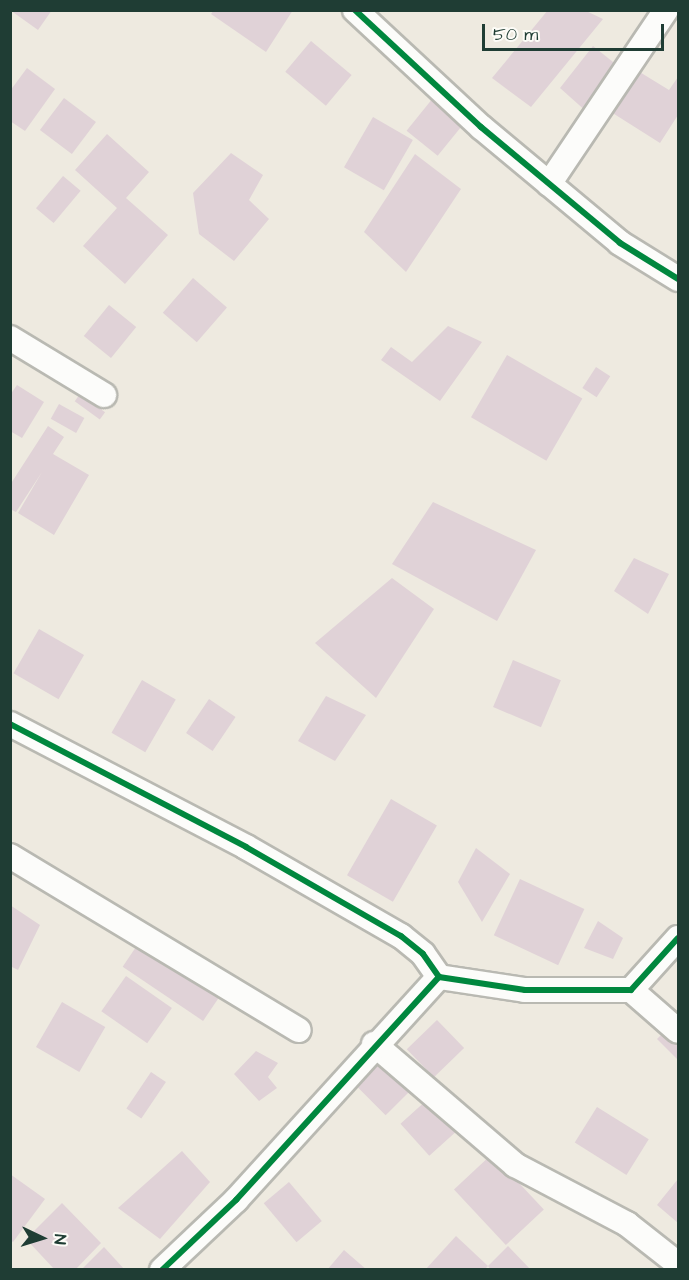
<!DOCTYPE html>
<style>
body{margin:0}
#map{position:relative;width:689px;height:1280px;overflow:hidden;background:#eeeae0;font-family:"Architects Daughter",sans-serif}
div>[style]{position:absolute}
.building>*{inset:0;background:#e0d2d7;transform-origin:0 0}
.roads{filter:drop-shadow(2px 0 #b9b9b2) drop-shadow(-2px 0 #b9b9b2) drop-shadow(0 2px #b9b9b2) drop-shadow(0 -2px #b9b9b2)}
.minor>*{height:24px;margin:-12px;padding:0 12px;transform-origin:12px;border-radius:12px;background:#fcfcfa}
.cycleway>*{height:6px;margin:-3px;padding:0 3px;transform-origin:3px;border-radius:3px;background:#00873e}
span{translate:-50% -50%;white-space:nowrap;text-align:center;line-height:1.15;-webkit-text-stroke:4.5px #fdfcf7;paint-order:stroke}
.frame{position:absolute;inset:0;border:12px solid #1f3d34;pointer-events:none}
.north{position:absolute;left:12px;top:1208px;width:60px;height:60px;-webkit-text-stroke:4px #fdfcf7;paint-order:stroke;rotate:94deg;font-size:16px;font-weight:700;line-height:24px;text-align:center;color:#1f3d34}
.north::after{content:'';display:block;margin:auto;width:21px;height:27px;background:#1f3d34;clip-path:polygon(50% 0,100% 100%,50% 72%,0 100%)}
.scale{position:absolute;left:482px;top:24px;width:182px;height:27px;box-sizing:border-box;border:3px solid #1f3d34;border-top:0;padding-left:8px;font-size:18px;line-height:21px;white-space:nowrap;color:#1f3d34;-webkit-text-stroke:4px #fdfcf7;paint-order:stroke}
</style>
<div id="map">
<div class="building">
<div style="clip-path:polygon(10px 10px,52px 10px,38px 30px)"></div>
<div style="clip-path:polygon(214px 10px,293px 10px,266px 52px,211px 14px)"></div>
<div style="clip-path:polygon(548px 10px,584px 10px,603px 19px,531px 107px,492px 78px)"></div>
<div style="left:311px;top:41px;width:53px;height:40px;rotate:40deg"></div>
<div style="clip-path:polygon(593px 46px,618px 66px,588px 113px,560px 88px)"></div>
<div style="clip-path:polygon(27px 68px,55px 89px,25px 131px,10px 121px,10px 91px)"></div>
<div style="clip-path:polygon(638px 71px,669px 90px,678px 77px,678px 115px,660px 143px,611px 112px)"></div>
<div style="left:64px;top:98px;width:40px;height:40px;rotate:37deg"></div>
<div style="left:433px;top:98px;width:40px;height:42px;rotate:39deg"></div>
<div style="left:373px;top:117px;width:46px;height:58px;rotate:30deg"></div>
<div style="clip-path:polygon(107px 134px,149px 172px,126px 198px,168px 235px,125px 284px,83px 246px,117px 208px,75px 170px)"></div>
<div style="clip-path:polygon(231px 153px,263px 175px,249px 200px,269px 219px,234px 261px,199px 234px,193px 193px)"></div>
<div style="clip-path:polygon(415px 154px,461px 189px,406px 272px,364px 232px)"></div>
<div style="left:63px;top:176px;width:23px;height:42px;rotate:40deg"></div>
<div style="left:193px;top:278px;width:45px;height:46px;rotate:41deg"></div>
<div style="left:109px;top:305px;width:35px;height:40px;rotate:39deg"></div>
<div style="clip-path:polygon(448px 326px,482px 342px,440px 401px,381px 360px,391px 347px,412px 362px)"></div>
<div style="left:507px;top:355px;width:87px;height:72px;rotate:30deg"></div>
<div style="left:596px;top:367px;width:17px;height:25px;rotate:33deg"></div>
<div style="clip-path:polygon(17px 385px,44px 402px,22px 438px,10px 431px,10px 395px)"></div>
<div style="left:80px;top:394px;width:31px;height:9px;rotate:36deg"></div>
<div style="left:59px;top:404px;width:29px;height:17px;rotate:29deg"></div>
<div style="clip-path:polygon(48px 426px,64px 437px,53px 454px,89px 475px,54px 535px,18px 513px,42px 472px,16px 512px,10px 509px,10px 485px)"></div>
<div style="clip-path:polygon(433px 502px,536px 550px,497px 621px,392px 564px)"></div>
<div style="clip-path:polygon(634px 558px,669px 574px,648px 614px,614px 591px)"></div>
<div style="clip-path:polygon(392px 578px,434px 609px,376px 698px,315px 643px)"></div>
<div style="left:39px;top:629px;width:52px;height:51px;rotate:30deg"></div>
<div style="left:513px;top:660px;width:52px;height:51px;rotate:23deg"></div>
<div style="left:142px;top:680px;width:39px;height:61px;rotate:30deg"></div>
<div style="clip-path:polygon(326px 696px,366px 715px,335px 761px,298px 741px)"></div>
<div style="left:209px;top:699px;width:32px;height:41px;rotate:34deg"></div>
<div style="left:391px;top:799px;width:53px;height:88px;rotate:30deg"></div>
<div style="clip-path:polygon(476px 848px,510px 874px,482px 922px,458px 882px)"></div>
<div style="left:520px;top:879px;width:71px;height:62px;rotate:25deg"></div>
<div style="clip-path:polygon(10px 905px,40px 925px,18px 970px,10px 966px)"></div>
<div style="clip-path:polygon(598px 921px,623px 938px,613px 959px,584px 948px)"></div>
<div style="left:140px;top:941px;width:97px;height:31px;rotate:34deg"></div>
<div style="left:126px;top:976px;width:56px;height:43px;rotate:35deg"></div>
<div style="left:62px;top:1002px;width:50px;height:52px;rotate:30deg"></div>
<div style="left:437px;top:1020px;width:39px;height:42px;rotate:46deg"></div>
<div style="clip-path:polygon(669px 1027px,678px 1037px,678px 1060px,657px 1039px)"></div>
<div style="clip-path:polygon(256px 1051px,278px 1063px,268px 1077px,277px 1088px,259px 1101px,234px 1074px)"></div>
<div style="left:380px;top:1063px;width:41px;height:33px;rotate:45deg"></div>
<div style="left:151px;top:1072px;width:18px;height:44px;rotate:34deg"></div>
<div style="left:428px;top:1099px;width:43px;height:37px;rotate:48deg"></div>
<div style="left:597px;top:1107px;width:61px;height:42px;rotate:32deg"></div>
<div style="clip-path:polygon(182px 1151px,210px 1182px,160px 1239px,118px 1208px)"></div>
<div style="left:492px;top:1154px;width:76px;height:52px;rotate:47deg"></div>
<div style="clip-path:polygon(10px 1174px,45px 1199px,13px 1242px,10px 1240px)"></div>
<div style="clip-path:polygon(678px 1179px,678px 1223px,657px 1205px)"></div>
<div style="left:289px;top:1182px;width:51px;height:33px;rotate:50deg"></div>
<div style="clip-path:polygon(62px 1203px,101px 1243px,75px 1270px,55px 1270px,26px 1239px)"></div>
<div style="clip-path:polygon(456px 1236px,488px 1266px,484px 1270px,425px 1270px)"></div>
<div style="clip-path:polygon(508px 1246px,531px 1270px,491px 1270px,488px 1266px)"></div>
<div style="clip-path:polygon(104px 1247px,125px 1270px,81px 1270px)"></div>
<div style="clip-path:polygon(344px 1250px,367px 1270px,327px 1270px)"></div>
</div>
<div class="roads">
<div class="minor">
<div style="left:355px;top:10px;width:172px;rotate:42.9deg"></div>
<div style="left:481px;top:127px;width:181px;rotate:39.8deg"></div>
<div style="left:620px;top:243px;width:68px;rotate:31.8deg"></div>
<div style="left:549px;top:184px;width:210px;rotate:-56.1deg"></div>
<div style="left:10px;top:338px;width:110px;rotate:31.2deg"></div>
<div style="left:10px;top:724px;width:266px;rotate:27.5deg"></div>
<div style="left:246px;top:847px;width:179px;rotate:29.9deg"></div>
<div style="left:401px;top:936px;width:28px;rotate:39deg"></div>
<div style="left:423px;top:954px;width:28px;rotate:55deg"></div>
<div style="left:439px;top:977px;width:87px;rotate:8.6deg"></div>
<div style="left:525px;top:990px;width:106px"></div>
<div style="left:631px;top:990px;width:70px;rotate:-47.9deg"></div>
<div style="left:10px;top:856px;width:337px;rotate:31.1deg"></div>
<div style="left:631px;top:990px;width:62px;rotate:41.1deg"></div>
<div style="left:374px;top:1044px;width:186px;rotate:40.6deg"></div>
<div style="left:515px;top:1165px;width:127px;rotate:27.8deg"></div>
<div style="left:627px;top:1224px;width:65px;rotate:38.1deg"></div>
<div style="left:162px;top:1270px;width:102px;rotate:-43.4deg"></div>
<div style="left:236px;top:1200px;width:302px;rotate:-47.7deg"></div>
</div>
</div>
<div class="cycleway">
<div style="left:355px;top:10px;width:172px;rotate:42.9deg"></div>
<div style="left:481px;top:127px;width:181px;rotate:39.8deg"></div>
<div style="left:620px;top:243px;width:68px;rotate:31.8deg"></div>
<div style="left:10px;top:724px;width:266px;rotate:27.5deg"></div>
<div style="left:246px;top:847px;width:179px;rotate:29.9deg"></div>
<div style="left:401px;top:936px;width:28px;rotate:39deg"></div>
<div style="left:423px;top:954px;width:28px;rotate:55deg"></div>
<div style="left:439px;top:977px;width:87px;rotate:8.6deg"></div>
<div style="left:525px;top:990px;width:106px"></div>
<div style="left:631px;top:990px;width:70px;rotate:-47.9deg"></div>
<div style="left:162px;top:1270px;width:102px;rotate:-43.4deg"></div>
<div style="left:236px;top:1200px;width:302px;rotate:-47.7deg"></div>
</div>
<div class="frame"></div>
<div class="north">N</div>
<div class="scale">50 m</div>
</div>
